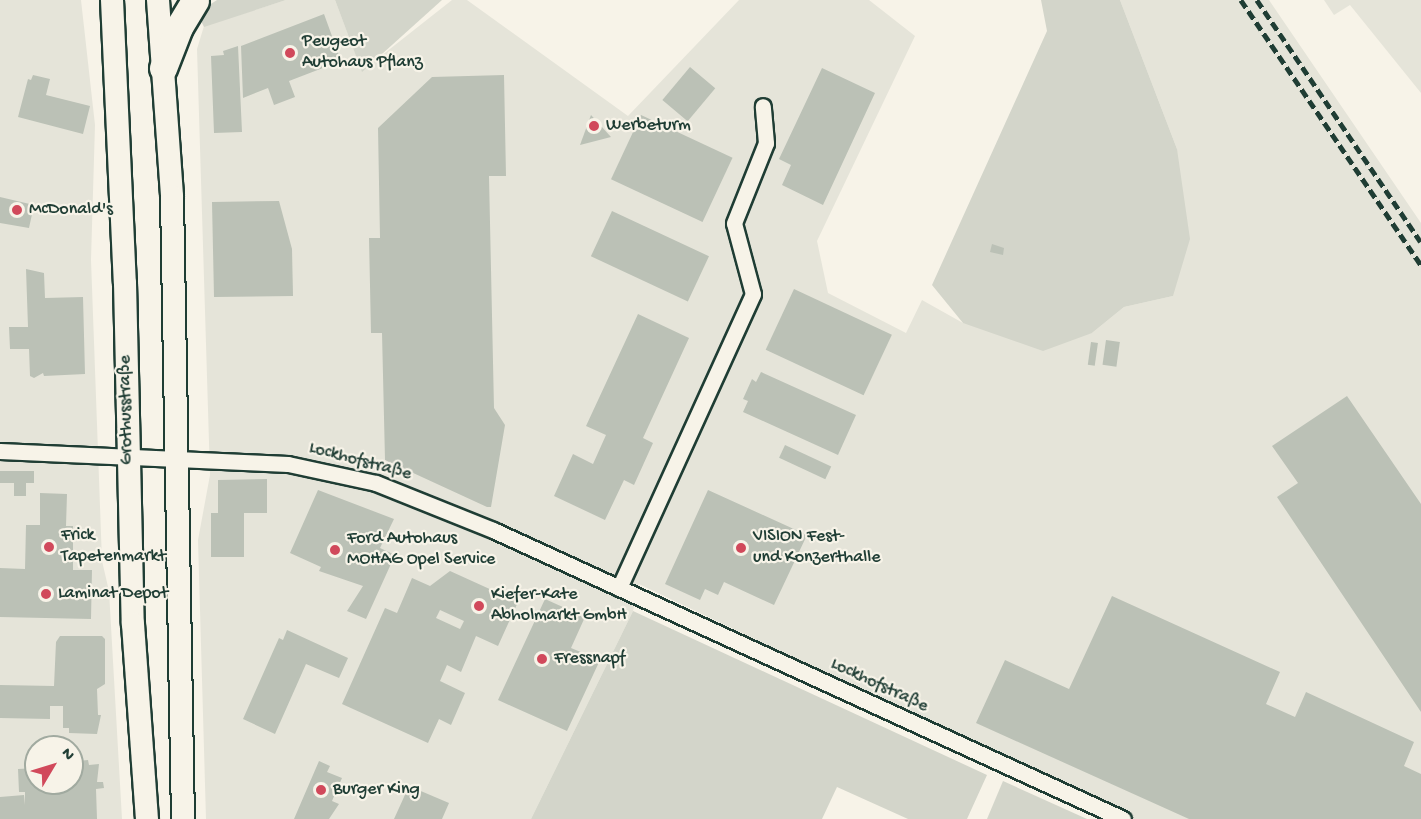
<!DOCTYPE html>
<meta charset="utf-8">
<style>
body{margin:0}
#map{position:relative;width:1421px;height:819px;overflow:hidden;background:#f7f3e8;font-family:"Gochi Hand",sans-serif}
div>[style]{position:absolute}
.built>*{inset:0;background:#e5e4d9}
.green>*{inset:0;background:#d3d5ca}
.building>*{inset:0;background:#bbc1b6;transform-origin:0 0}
.roads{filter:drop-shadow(2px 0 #1f3d34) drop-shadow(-2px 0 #1f3d34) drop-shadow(0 2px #1f3d34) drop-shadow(0 -2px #1f3d34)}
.street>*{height:15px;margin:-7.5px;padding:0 7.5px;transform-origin:7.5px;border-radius:7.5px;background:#f7f3e8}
.primary>*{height:22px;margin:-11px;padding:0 11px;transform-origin:11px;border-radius:11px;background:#f7f3e8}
.highway>*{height:27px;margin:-13.5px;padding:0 13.5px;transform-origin:13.5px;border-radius:13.5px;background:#f7f3e8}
.rail>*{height:4.5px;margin-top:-2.25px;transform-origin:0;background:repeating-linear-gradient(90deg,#1f3d34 0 9px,transparent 0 13.5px)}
.dots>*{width:16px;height:16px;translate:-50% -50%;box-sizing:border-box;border:3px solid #f7f3e8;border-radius:50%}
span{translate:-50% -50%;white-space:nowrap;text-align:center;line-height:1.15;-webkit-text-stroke:4.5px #f7f3e8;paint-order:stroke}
.poi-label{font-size:18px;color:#1f3d34}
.left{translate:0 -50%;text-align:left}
.street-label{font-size:18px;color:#1f3d34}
.north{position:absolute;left:24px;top:735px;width:60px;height:60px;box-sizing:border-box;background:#f7f3e8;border:2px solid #a1aaa0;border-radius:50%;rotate:52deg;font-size:16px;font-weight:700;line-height:24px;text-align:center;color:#1f3d34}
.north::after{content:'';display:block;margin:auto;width:21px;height:27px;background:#d1495b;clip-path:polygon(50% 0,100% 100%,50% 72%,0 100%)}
</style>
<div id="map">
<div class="built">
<div style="clip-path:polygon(evenodd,0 0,81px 0,95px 125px,91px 260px,102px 561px,109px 591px,122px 819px,0 819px,0 0,36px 747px,72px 747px,72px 783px,36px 783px,36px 747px)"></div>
<div style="clip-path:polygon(286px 0,335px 0,362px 71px,452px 0,467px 0,628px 116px,739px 0,869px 0,915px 36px,817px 241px,828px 293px,906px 333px,922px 300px,963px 323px,1092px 333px,1124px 307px,1173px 296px,1177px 149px,1120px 0,1269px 0,1421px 223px,1421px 819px,1133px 819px,639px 584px,633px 611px,531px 819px,206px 819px,198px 540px,210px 475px,197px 49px,204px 26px)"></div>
<div style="clip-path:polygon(1324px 0,1421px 0,1421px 93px,1350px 5px,1334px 15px)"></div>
</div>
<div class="green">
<div style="clip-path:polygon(217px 0,286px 0,204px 27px,197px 13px)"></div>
<div style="clip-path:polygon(335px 0,442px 0,362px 72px)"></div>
<div style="clip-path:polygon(1041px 0,1120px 0,1177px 149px,1190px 239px,1173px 296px,1124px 307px,1092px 333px,1043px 351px,963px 323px,932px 285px,1047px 31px)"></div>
<div style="clip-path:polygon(633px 611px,987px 775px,967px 819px,908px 819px,837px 787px,822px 819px,531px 819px)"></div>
<div style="clip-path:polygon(1003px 781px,1087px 819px,987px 819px)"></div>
</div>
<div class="building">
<div style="clip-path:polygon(324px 14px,341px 61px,289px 81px,295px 97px,274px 105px,268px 88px,243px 98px,241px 46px)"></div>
<div style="clip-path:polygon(238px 46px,242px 132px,214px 133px,211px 56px,224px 55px,223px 51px)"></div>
<div style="left:690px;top:67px;width:33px;height:43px;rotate:40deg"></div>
<div style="clip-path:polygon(822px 68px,875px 93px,823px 205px,782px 185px,791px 165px,779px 159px)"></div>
<div style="clip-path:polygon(33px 75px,50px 79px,46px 95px,90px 106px,83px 134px,18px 117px,28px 79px,31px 80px)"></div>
<div style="clip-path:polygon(504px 75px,506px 176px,489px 176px,494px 408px,505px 425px,491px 507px,487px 507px,385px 460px,382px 333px,371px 333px,369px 238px,380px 238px,378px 128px,432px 77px)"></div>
<div style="clip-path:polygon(591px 115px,611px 137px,580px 145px)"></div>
<div style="left:641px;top:115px;width:101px;height:71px;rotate:25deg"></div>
<div style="clip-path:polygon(0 197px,34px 205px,29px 228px,0 223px)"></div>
<div style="clip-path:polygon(279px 201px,292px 249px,293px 296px,214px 297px,212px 202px)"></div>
<div style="left:612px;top:211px;width:107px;height:50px;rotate:25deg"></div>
<div style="clip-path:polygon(992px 244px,1004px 248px,1003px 255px,990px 252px)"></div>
<div style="clip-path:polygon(26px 269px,44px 273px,45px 298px,83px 297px,85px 374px,44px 376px,43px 373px,34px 378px,30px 376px,29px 349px,10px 349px,9px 327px,28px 327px)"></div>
<div style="left:794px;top:289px;width:108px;height:67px;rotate:25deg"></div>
<div style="clip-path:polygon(638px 314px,689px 338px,643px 438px,653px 443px,634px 485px,624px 480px,605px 520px,554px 496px,573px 454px,593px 464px,606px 435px,586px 426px)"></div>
<div style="left:1106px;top:340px;width:14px;height:25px;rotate:8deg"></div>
<div style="left:1091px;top:342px;width:7px;height:23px;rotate:8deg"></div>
<div style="clip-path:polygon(761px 372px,856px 415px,838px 455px,743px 412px,748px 401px,743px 399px,752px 379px,756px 382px)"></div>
<div style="clip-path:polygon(1347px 396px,1421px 504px,1421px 712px,1277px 497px,1298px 483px,1272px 446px)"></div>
<div style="left:785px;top:445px;width:51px;height:14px;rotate:25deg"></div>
<div style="clip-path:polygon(0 471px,34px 471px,34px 483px,26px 483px,26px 496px,14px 496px,14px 483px,0 483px)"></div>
<div style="clip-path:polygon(267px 479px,267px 513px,244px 513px,244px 557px,211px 557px,211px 513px,218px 513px,218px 480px)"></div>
<div style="clip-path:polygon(318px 490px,394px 519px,380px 548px,395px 555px,366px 619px,347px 611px,363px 586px,319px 571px,321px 567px,290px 553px)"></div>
<div style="clip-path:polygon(708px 490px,807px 535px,774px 605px,724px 582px,718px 595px,705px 589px,700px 600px,665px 584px)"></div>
<div style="clip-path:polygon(40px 493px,67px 494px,66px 526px,73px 526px,73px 570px,92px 570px,91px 619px,0 617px,0 568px,25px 569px,26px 525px,40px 525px)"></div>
<div style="clip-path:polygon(evenodd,450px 571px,518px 602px,498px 646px,476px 636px,461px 672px,447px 665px,440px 681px,465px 693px,451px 725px,439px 719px,428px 743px,342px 704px,385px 608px,397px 613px,412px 578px,430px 586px,450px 571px,440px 610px,464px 621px,460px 629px,436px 618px,440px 610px)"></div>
<div style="clip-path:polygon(1112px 596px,1280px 672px,1266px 704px,1295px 717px,1306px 692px,1414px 742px,1404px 766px,1421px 774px,1421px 819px,1189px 819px,976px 723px,1005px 660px,1069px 689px)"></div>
<div style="clip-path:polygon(545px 599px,585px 617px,571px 648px,600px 660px,567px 731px,498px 700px)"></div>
<div style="clip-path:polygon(287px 630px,348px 658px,339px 678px,306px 664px,275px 734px,243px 719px,279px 638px,283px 640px)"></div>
<div style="clip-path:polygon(60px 636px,102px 636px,105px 639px,105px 684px,97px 689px,98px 715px,101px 715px,97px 734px,69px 733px,69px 728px,63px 728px,63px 706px,50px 706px,50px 719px,0 718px,0 685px,54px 686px,56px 642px)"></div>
<div style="clip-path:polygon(88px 760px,89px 765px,99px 764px,97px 782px,103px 782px,104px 788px,96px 789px,97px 819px,0 819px,0 797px,24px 795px,25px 805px,25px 792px,19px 792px,18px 769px,36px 768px,36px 783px,72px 783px,78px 779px,78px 761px)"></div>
<div style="clip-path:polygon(319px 761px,330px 766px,327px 772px,342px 778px,332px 801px,339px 804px,329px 819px,294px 819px)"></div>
<div style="clip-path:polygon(409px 786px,449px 803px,442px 819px,394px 819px)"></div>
</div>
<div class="roads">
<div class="street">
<div style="left:0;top:451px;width:288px;rotate:2.6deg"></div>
<div style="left:288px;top:464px;width:90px;rotate:12.2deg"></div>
<div style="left:376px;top:483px;width:126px;rotate:21.9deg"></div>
<div style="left:493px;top:530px;width:693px;rotate:24.64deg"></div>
<div style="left:619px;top:588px;width:323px;rotate:-65.5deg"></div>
<div style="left:753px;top:294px;width:73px;rotate:-105deg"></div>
<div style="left:734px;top:223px;width:86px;rotate:-68.2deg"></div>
<div style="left:766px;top:143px;width:37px;rotate:-95deg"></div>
</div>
<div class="primary">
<div style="left:112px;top:0;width:283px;rotate:87.4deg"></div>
<div style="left:125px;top:283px;width:341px;rotate:88.7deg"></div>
<div style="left:133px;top:624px;width:196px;rotate:85.9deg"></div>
<div style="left:158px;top:0;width:197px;rotate:85.9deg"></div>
<div style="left:172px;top:197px;width:622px;rotate:88.99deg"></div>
</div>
<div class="highway">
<div style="left:163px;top:68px;width:44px;rotate:-68.7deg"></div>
<div style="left:179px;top:27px;width:31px;rotate:-59deg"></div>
</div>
</div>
<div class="rail">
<div style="left:1241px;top:0;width:320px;rotate:55.8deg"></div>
<div style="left:1257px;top:0;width:292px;rotate:55.9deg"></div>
</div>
<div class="dots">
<div style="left:290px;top:53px;background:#d1495b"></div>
<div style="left:594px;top:126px;background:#d1495b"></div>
<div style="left:17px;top:210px;background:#d1495b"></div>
<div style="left:49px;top:547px;background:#d1495b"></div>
<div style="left:741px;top:548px;background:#d1495b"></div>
<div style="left:335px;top:550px;background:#d1495b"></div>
<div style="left:46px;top:594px;background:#d1495b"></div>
<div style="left:479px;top:606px;background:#d1495b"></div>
<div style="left:542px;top:659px;background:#d1495b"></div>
<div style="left:321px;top:790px;background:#d1495b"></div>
</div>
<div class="poi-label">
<span class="left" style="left:302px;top:53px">Peugeot<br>Autohaus Pflanz</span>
<span class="left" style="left:606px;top:126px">Werbeturm</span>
<span class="left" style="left:29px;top:210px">McDonald's</span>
<span class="left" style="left:61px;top:547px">Frick<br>Tapetenmarkt</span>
<span class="left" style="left:753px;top:548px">VISION Fest-<br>und Konzerthalle</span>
<span class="left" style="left:347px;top:550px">Ford Autohaus<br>MOHAG Opel Service</span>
<span class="left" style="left:58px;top:594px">Laminat Depot</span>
<span class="left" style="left:491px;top:606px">Kiefer-Kate<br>Abholmarkt GmbH</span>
<span class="left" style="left:554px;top:659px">Fressnapf</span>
<span class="left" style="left:333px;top:790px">Burger King</span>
</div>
<div class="street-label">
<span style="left:127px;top:410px;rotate:-91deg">Grothusstraße</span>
<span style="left:360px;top:462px;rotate:15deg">Lockhofstraße</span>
<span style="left:879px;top:686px;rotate:25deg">Lockhofstraße</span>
</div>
<div class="north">N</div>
</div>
